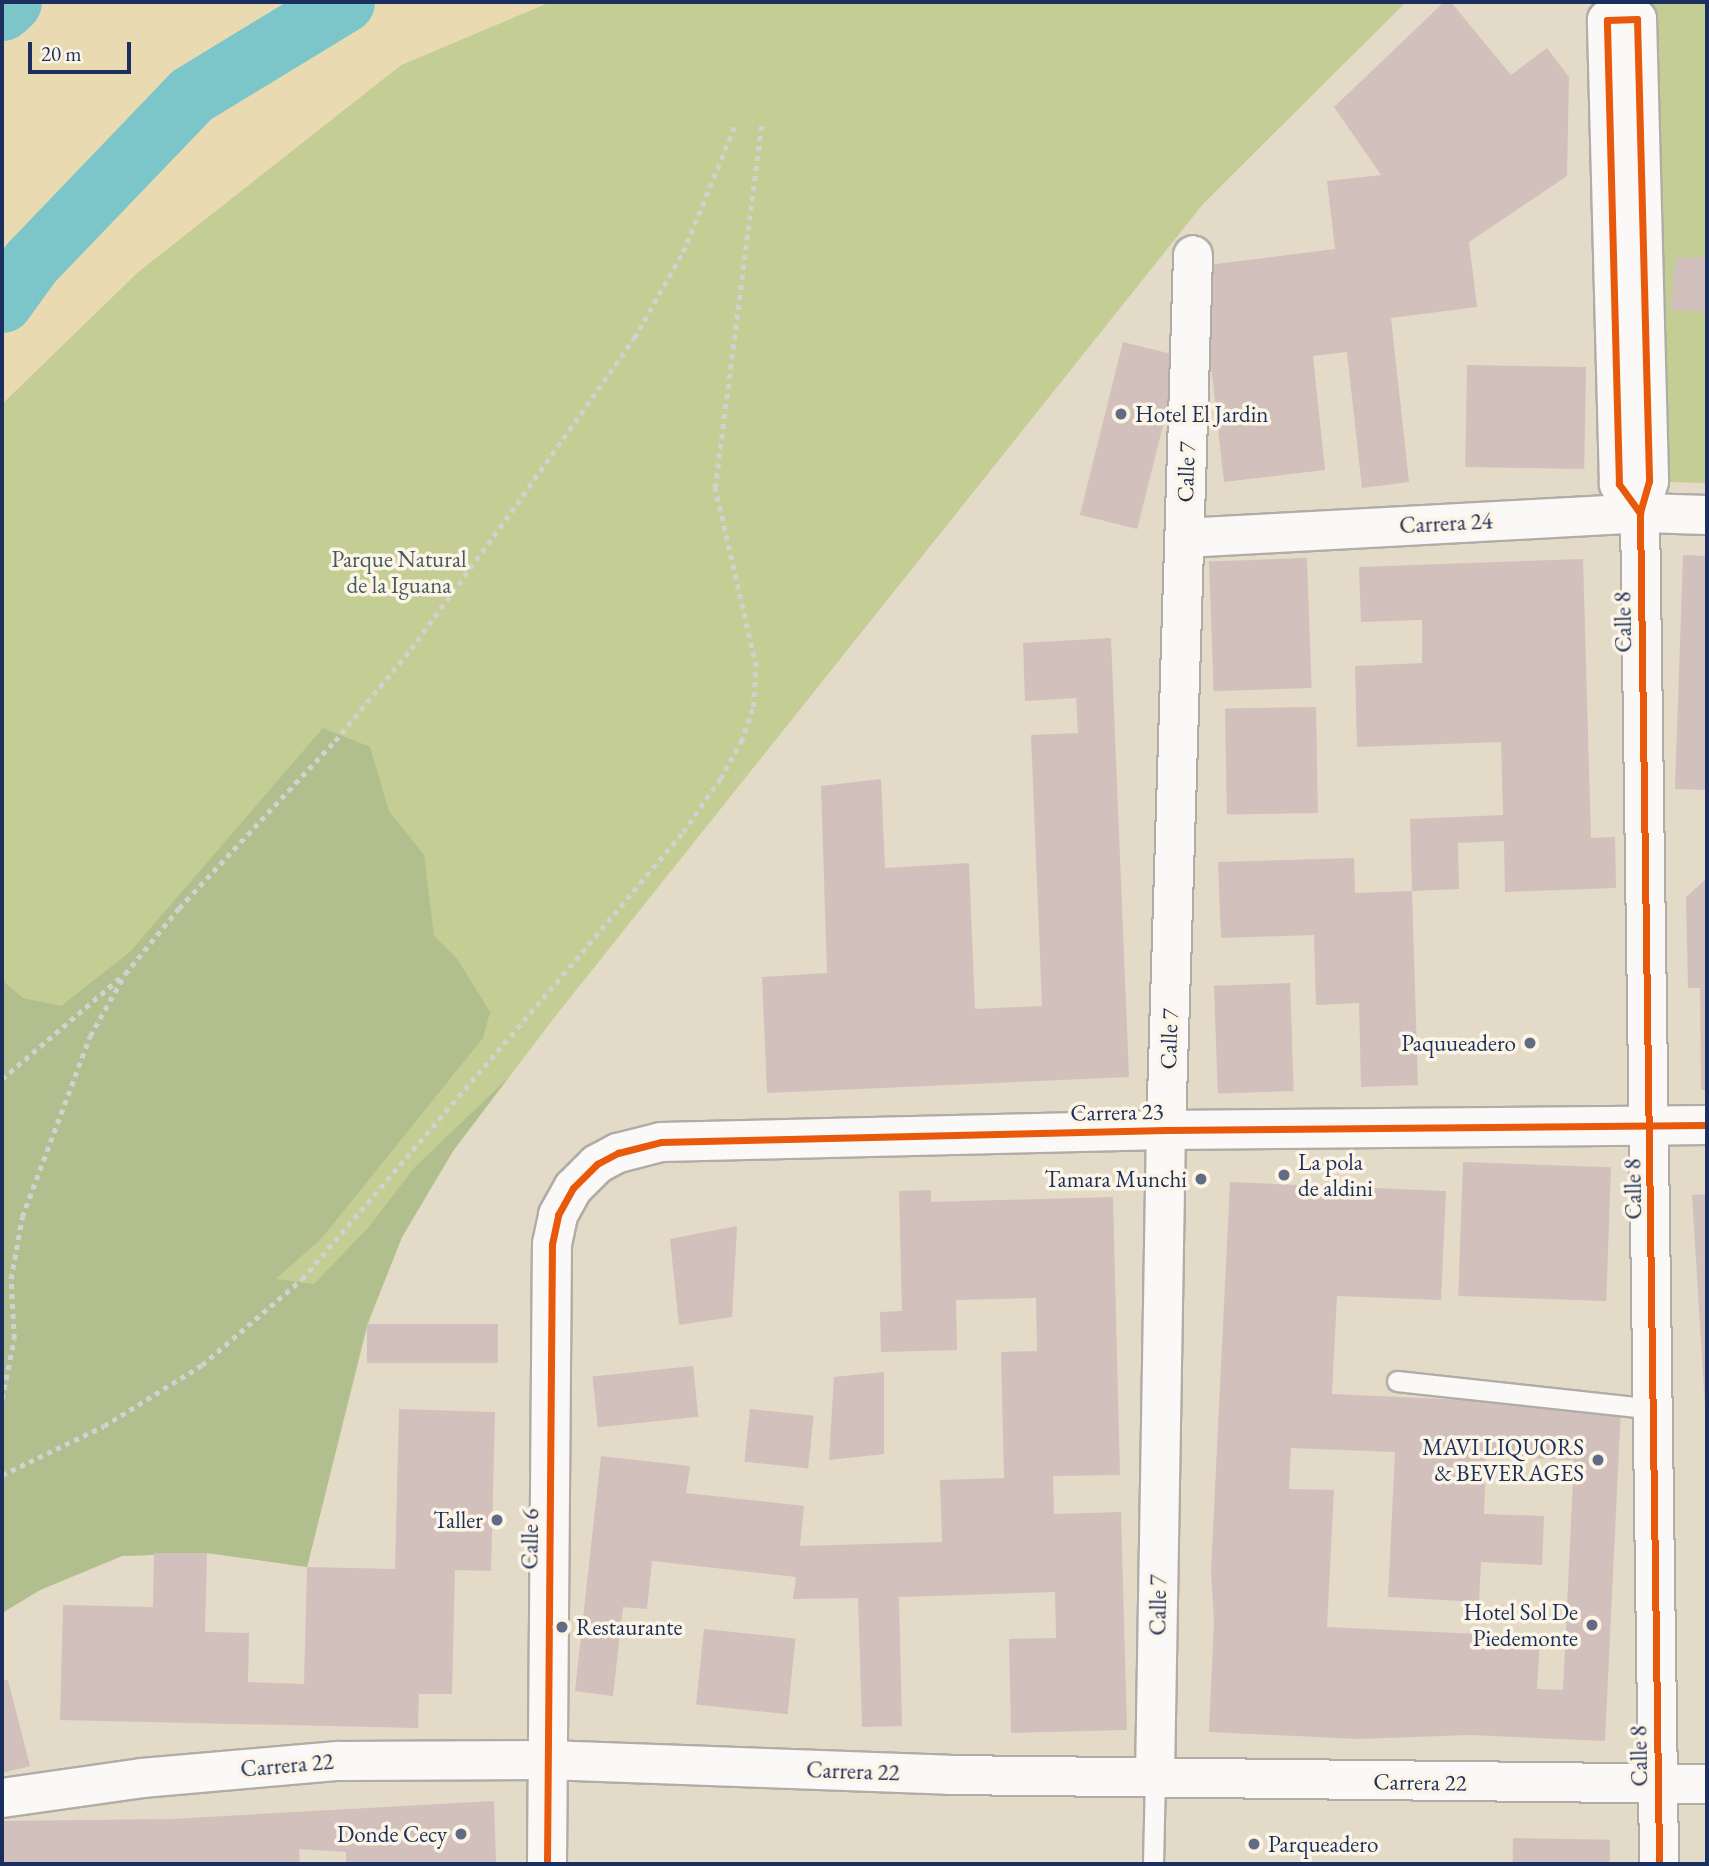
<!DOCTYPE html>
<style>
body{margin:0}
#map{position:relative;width:1709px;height:1866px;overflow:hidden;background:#e3dac8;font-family:"EB Garamond",serif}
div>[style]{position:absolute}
.green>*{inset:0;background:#c3cd94}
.forest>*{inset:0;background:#b0bf8d}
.sand>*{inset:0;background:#e9dab1}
.river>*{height:61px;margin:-30.5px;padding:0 30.5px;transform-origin:30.5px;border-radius:30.5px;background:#7cc6c9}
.building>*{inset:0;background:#d2c0bd;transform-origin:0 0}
.path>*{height:4.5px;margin-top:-2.25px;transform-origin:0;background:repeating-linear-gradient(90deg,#d2d1cf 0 5px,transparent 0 10px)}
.roads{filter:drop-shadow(2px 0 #b1ada6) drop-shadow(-2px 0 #b1ada6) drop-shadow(0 2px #b1ada6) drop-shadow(0 -2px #b1ada6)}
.service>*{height:19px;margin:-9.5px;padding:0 9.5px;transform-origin:9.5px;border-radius:9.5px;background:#fbf9f7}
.minor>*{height:38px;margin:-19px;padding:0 19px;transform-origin:19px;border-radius:19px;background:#fbf9f7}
.cycleway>*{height:7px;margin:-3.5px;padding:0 3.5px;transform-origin:3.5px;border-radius:3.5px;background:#e8590c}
.dots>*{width:19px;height:19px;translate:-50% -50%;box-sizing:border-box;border:4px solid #fcf5e5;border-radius:50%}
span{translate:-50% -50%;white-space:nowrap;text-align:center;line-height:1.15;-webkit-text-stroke:7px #fcf5e5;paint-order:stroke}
.poi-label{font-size:23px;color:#1b2f5e}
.left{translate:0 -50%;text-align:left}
.right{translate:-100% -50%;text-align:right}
.street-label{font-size:23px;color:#1b2f5e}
.park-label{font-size:23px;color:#465b61}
.frame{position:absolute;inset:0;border:4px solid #1b2f5e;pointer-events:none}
.scale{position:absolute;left:28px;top:42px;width:103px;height:32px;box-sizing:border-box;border:4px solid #1b2f5e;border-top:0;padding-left:9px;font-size:21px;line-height:24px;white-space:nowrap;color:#1b2f5e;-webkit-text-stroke:5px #fcf5e5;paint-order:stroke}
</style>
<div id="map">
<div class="green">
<div style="clip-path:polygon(550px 2px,1406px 2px,1203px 204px,557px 1014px,453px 1151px,402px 1237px,368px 1324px,307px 1567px,207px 1553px,122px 1556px,40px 1590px,2px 1613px,2px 404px,138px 272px,401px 65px)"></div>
<div style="clip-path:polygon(1595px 2px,1707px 2px,1707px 483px,1667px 482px,1660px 285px)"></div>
</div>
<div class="forest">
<div style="clip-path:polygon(323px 728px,370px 747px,389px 811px,424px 855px,434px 936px,458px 960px,490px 1012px,483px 1038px,321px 1239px,276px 1279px,314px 1284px,368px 1228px,415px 1167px,508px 1078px,453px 1151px,402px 1237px,367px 1324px,307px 1567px,207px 1553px,122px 1556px,40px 1590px,2px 1613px,2px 980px,23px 998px,61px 1006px,130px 952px)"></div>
</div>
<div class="sand">
<div style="clip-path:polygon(2px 2px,550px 2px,401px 65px,138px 272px,2px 404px)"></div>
</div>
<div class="river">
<div style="left:2px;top:10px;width:12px;rotate:-42deg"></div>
<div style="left:2px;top:302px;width:49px;rotate:-54.1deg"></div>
<div style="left:31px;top:262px;width:231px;rotate:-46.2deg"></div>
<div style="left:191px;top:95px;width:179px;rotate:-31.3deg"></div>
</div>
<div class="building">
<div style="clip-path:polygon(1444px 2px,1451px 2px,1511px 75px,1547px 48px,1569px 77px,1567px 176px,1469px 242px,1477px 307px,1391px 318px,1409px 482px,1362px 488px,1347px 352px,1313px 356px,1325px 470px,1224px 482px,1200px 266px,1335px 249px,1327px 181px,1381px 175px,1334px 107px)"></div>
<div style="clip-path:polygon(1707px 257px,1707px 311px,1670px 310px,1676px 258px)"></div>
<div style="left:1123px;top:342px;width:59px;height:178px;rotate:14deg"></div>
<div style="left:1586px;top:367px;width:102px;height:119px;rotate:91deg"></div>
<div style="clip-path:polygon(1683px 555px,1707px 556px,1707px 790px,1675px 789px)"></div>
<div style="left:1307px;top:558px;width:130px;height:98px;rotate:88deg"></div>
<div style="clip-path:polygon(1583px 559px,1591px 838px,1615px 837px,1616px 888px,1505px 892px,1504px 841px,1458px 843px,1459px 889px,1412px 891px,1410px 819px,1503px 815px,1501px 742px,1357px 747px,1355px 666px,1422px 663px,1422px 620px,1361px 622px,1359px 567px)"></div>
<div style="clip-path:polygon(1111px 638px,1129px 1077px,767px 1093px,762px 977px,827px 973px,821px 786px,881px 779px,885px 868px,969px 863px,975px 1009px,1042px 1006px,1031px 735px,1078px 733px,1076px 698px,1025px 701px,1023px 643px)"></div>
<div style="left:1316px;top:707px;width:106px;height:91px;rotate:89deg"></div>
<div style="clip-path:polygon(1354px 858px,1355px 893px,1412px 891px,1418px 1085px,1361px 1087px,1359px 1003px,1316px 1005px,1314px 935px,1221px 938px,1218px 862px)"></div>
<div style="clip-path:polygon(1707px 878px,1707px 1090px,1701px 1090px,1700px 988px,1688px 988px,1686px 897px)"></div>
<div style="left:1290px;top:983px;width:108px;height:76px;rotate:88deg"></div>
<div style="left:1463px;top:1162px;width:148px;height:134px;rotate:2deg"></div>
<div style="clip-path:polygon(evenodd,1230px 1182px,1446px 1191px,1441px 1300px,1337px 1296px,1332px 1394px,1621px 1407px,1605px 1741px,1470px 1735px,1359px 1739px,1209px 1732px,1214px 1621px,1211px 1571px,1230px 1182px,1291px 1448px,1395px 1452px,1388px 1597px,1479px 1602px,1481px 1562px,1542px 1565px,1544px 1516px,1484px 1514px,1486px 1456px,1574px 1460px,1563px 1690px,1537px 1689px,1540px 1637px,1327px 1627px,1334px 1490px,1289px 1489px,1291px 1448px)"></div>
<div style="clip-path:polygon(931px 1190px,931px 1202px,1113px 1197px,1120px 1475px,1053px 1476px,1054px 1514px,1121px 1512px,1127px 1730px,1011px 1733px,1009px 1639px,1056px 1638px,1055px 1592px,899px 1597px,902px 1726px,862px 1727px,858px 1598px,793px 1599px,796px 1577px,652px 1561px,647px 1609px,623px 1607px,613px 1696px,575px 1691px,601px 1456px,690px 1466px,686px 1493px,804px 1506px,800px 1546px,942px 1542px,940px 1480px,1004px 1478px,1001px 1352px,1037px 1351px,1036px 1298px,956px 1300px,957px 1350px,881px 1352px,880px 1312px,902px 1311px,899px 1191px)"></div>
<div style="clip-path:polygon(1707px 1194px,1707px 1406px,1705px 1406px,1692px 1195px)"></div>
<div style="clip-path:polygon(737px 1226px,732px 1317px,679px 1325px,670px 1239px)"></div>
<div style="left:367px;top:1324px;width:131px;height:39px"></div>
<div style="left:693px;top:1366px;width:51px;height:101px;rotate:84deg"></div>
<div style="clip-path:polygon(884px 1372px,884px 1454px,829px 1460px,834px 1377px)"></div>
<div style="clip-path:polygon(399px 1409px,495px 1412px,491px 1571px,455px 1570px,452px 1694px,419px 1694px,418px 1728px,60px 1720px,63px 1605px,153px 1607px,154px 1553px,207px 1553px,205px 1632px,249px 1633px,248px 1682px,304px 1684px,307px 1567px,395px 1569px)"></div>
<div style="left:750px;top:1409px;width:64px;height:53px;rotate:6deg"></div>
<div style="left:704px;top:1629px;width:92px;height:76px;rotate:6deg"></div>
<div style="clip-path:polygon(8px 1680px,30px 1766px,2px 1773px,2px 1681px)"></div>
<div style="clip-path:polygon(494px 1801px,496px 1864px,346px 1864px,346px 1852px,299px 1849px,300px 1864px,2px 1864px,2px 1821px,171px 1819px)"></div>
<div style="left:1513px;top:1838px;width:97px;height:26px;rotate:1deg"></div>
</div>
<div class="path">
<div style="left:2px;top:1079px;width:157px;rotate:-40.6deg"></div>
<div style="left:2px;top:1399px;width:61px;rotate:-78.7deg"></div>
<div style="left:14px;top:1339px;width:60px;rotate:-92.9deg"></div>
<div style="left:11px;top:1279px;width:63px;rotate:-79.9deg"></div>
<div style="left:22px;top:1217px;width:193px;rotate:-69.4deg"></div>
<div style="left:90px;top:1036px;width:71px;rotate:-60.6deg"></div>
<div style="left:125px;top:974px;width:85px;rotate:-50.7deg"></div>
<div style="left:179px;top:908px;width:229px;rotate:-47deg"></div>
<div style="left:335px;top:741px;width:119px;rotate:-50.4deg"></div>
<div style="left:411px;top:649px;width:170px;rotate:-53.9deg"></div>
<div style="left:511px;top:512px;width:213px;rotate:-54.7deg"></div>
<div style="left:634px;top:338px;width:99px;rotate:-60.3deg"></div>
<div style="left:683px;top:252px;width:137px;rotate:-67.7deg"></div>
<div style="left:2px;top:1475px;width:113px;rotate:-25.7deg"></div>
<div style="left:104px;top:1426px;width:115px;rotate:-31.9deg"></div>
<div style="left:202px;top:1365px;width:132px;rotate:-40.7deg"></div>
<div style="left:302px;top:1279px;width:390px;rotate:-49.4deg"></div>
<div style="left:556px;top:983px;width:197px;rotate:-49.9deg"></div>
<div style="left:683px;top:832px;width:65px;rotate:-55.1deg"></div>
<div style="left:720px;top:779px;width:43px;rotate:-60.4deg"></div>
<div style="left:741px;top:742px;width:37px;rotate:-71deg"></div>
<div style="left:753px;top:707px;width:40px;rotate:-85.7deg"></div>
<div style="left:756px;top:667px;width:184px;rotate:-102.9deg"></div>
<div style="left:715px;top:488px;width:370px;rotate:-82.7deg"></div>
</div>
<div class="roads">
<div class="service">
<div style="left:1397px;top:1381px;width:260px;rotate:6.2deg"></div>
<div style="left:1153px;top:1864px;width:86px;rotate:-88.7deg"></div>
</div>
<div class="minor">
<div style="left:1640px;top:513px;width:36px;rotate:-126deg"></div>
<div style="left:1619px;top:484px;width:464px;rotate:-91.5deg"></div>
<div style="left:1607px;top:20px;width:30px;rotate:-2deg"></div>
<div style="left:1637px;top:19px;width:462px;rotate:88.5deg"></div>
<div style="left:1649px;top:481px;width:33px;rotate:106deg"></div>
<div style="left:1640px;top:513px;width:1351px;rotate:89.19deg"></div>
<div style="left:1184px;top:538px;width:457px;rotate:-3.1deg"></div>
<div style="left:1640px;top:513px;width:67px;rotate:1.7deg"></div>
<div style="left:1155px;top:1778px;width:648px;rotate:-89.03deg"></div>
<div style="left:1166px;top:1130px;width:875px;rotate:-88.23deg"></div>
<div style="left:2px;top:1798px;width:141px;rotate:-8.1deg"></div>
<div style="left:142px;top:1778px;width:197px;rotate:-5deg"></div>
<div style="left:338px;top:1761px;width:209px;rotate:-0.3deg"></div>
<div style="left:547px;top:1760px;width:402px;rotate:2.1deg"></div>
<div style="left:949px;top:1775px;width:758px;rotate:0.68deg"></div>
<div style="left:547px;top:1864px;width:620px;rotate:-89.54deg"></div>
<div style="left:552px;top:1244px;width:30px;rotate:-78deg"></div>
<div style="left:558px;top:1215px;width:31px;rotate:-61deg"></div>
<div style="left:573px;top:1188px;width:34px;rotate:-45deg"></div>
<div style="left:597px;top:1164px;width:24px;rotate:-28deg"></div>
<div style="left:618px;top:1153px;width:44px;rotate:-14.3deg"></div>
<div style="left:661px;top:1142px;width:505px;rotate:-1.36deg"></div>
<div style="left:1166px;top:1130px;width:541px;rotate:-0.53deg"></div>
</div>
</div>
<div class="cycleway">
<div style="left:1640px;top:513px;width:36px;rotate:-126deg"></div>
<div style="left:1619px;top:484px;width:464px;rotate:-91.5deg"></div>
<div style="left:1607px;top:20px;width:30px;rotate:-2deg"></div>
<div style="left:1637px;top:19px;width:462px;rotate:88.5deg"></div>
<div style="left:1649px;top:481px;width:33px;rotate:106deg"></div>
<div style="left:1640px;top:513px;width:1351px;rotate:89.19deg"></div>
<div style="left:547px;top:1864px;width:620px;rotate:-89.54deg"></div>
<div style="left:552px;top:1244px;width:30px;rotate:-78deg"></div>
<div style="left:558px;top:1215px;width:31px;rotate:-61deg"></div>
<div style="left:573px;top:1188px;width:34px;rotate:-45deg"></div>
<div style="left:597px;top:1164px;width:24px;rotate:-28deg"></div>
<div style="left:618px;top:1153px;width:44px;rotate:-14.3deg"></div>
<div style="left:661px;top:1142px;width:505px;rotate:-1.36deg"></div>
<div style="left:1166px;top:1130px;width:541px;rotate:-0.53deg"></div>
</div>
<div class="dots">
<div style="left:1121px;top:414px;background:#616b83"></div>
<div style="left:1530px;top:1043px;background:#616b83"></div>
<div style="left:1284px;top:1175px;background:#616b83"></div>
<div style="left:1201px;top:1179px;background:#616b83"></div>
<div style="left:1598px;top:1460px;background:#616b83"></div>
<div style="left:497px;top:1520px;background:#616b83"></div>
<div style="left:1592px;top:1625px;background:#616b83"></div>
<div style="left:562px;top:1627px;background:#616b83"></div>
<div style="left:461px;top:1834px;background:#616b83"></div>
<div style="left:1254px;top:1844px;background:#616b83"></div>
</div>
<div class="poi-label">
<span class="left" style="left:1135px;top:414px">Hotel El Jardin</span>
<span class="right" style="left:1516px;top:1043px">Paquueadero</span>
<span class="left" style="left:1298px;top:1175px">La pola<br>de aldini</span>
<span class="right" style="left:1187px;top:1179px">Tamara Munchi</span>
<span class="right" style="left:1584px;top:1460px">MAVI LIQUORS<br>&amp; BEVERAGES</span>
<span class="right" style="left:483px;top:1520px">Taller</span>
<span class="right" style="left:1578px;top:1625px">Hotel Sol De<br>Piedemonte</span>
<span class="left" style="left:576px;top:1627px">Restaurante</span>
<span class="right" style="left:447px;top:1834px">Donde Cecy</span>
<span class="left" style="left:1268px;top:1844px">Parqueadero</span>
</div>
<div class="street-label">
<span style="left:1186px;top:472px;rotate:-88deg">Calle 7</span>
<span style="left:1446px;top:523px;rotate:-3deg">Carrera 24</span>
<span style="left:1623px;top:622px;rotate:-91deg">Calle 8</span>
<span style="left:1169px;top:1039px;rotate:-88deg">Calle 7</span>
<span style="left:1117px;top:1112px;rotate:-1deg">Carrera 23</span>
<span style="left:1633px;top:1189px;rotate:-91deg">Calle 8</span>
<span style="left:530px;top:1539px;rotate:-89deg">Calle 6</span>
<span style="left:1158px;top:1605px;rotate:-89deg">Calle 7</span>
<span style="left:1639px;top:1756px;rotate:-91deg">Calle 8</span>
<span style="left:287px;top:1765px;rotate:-5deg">Carrera 22</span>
<span style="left:853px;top:1771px;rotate:2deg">Carrera 22</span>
<span style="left:1420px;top:1782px;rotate:1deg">Carrera 22</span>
</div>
<div class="park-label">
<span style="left:399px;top:572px">Parque Natural<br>de la Iguana</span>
</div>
<div class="frame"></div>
<div class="scale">20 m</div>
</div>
